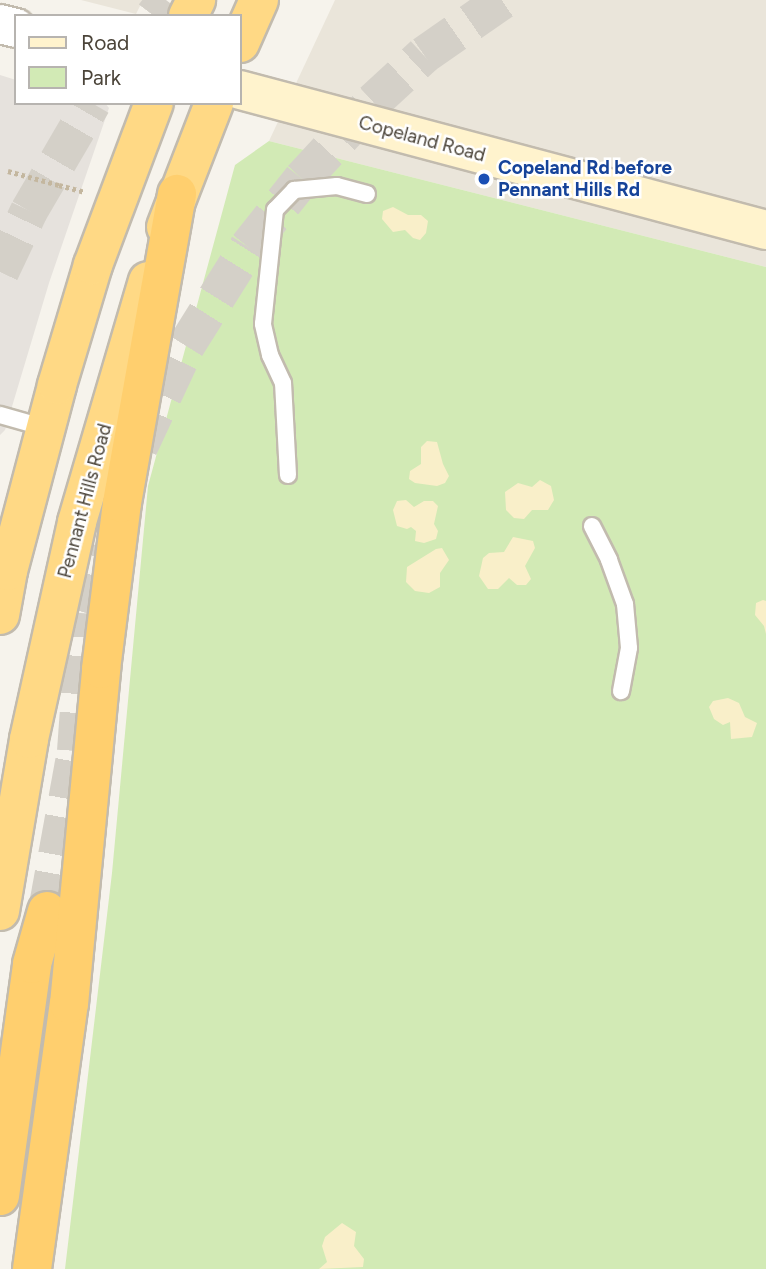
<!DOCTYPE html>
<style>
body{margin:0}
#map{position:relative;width:766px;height:1269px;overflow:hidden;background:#f6f3ec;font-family:Figtree,sans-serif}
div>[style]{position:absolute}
.residential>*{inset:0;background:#eae5da}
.industrial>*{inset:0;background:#e6e2dd}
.green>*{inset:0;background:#d2eab5}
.sand>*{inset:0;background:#f9efc9}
.motorway-tunnel>*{height:38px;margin-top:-19px;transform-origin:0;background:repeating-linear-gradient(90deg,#d4d0c8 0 38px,transparent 0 57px)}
.path>*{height:4.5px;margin-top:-2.25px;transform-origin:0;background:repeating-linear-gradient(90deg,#c4b79f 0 3.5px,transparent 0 7px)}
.roads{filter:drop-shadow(2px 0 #c2bbae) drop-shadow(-2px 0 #c2bbae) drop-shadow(0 2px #c2bbae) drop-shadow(0 -2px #c2bbae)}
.service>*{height:16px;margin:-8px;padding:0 8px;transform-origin:8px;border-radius:8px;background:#fff}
.tertiary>*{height:38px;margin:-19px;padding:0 19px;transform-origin:19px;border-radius:19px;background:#fff}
.secondary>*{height:38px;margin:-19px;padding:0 19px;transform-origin:19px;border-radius:19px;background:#fff3cd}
.trunk>*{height:38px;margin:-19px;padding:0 19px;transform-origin:19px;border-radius:19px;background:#ffd985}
.motorway>*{height:38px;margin:-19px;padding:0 19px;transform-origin:19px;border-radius:19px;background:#ffcf6e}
.path-bridge>*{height:4.5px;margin-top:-2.25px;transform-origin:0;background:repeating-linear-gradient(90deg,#c4b79f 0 3.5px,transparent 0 7px)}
.dots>*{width:19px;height:19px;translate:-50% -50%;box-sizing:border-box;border:4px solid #fff;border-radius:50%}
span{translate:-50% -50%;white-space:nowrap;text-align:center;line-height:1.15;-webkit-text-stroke:5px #fff;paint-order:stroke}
.street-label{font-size:19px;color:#4b4439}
.transit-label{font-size:19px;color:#164399;font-weight:700}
.left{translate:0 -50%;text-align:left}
.legend{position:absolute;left:14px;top:14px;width:228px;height:91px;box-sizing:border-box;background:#fff;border:2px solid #b7b4b0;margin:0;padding:9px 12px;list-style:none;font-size:21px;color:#4b4439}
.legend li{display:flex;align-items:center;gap:14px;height:35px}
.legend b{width:35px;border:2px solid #b7b4b0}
</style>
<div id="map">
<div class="residential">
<div style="clip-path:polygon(81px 0,143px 0,136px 14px)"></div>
<div style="clip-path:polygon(335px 0,766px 0,766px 267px,269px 141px)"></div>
</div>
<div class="industrial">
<div style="clip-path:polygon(0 75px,16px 80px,16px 103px,105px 103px,109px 108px,49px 283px,5px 430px,0 435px)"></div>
</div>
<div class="green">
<div style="clip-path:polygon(269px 141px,766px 267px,766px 1269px,65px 1269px,112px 873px,148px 486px,235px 165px)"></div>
</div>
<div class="sand">
<div style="clip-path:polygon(393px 207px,408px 215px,421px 215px,428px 221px,426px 233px,420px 240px,413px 238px,405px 230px,393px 232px,382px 219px,383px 211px)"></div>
<div style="clip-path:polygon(427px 441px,437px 442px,443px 464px,449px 476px,445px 483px,437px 486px,415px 483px,409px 479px,410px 471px,421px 464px,421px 447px)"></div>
<div style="clip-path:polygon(540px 480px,551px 486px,554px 500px,548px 510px,532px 510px,524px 519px,514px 518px,506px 510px,505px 492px,518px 483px,532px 487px)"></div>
<div style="clip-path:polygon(406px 500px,414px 507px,424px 501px,433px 501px,438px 506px,434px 524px,438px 531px,436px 539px,424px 543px,415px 541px,416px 531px,411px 527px,407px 529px,397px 526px,393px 510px,397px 501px)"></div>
<div style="clip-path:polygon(513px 537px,533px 541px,535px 548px,525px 566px,531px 579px,526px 585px,517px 585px,509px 578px,498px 589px,488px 589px,479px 576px,483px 558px,489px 553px,504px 552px)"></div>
<div style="clip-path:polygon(442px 548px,449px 560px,440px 573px,440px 587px,429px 593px,415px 591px,406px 582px,407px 567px,436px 549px)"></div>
<div style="clip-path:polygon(763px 600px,766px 601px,766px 634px,764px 626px,755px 615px,756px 603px)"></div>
<div style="clip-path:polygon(728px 698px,739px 703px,745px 717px,757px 723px,752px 737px,731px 739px,730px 722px,723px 725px,714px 719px,709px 707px,713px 701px)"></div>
<div style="clip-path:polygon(342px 1223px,356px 1232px,354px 1246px,364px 1259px,363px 1267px,319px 1269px,327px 1262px,322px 1246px,325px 1237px)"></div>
</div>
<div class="motorway-tunnel">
<div style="left:154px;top:16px;width:20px;rotate:-53deg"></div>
<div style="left:0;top:272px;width:68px;rotate:-64.6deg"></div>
<div style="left:29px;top:211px;width:125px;rotate:-59.7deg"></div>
<div style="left:139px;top:447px;width:111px;rotate:-65deg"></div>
<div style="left:186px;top:346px;width:117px;rotate:-57.9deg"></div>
<div style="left:248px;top:247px;width:87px;rotate:-51.5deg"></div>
<div style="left:302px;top:179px;width:105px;rotate:-47.3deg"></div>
<div style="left:373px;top:102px;width:69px;rotate:-42.7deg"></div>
<div style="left:424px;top:55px;width:96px;rotate:-34.8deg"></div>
<div style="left:47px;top:911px;width:163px;rotate:-79.7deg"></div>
<div style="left:76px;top:751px;width:138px;rotate:-85.9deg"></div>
<div style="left:86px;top:613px;width:68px;rotate:-73.7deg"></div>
</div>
<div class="path">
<div style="left:59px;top:185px;width:27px;rotate:15deg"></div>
</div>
<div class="roads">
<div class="service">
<div style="left:0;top:415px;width:48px;rotate:15.8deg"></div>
<div style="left:288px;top:475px;width:92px;rotate:-93.1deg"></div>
<div style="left:283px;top:383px;width:31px;rotate:-115deg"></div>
<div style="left:270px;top:355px;width:32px;rotate:-103deg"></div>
<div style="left:263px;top:324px;width:115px;rotate:-84deg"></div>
<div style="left:275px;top:210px;width:28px;rotate:-46deg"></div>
<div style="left:294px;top:190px;width:43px;rotate:-5.3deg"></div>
<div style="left:337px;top:186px;width:31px;rotate:15deg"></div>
<div style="left:592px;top:526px;width:38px;rotate:63deg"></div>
<div style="left:609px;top:560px;width:47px;rotate:70deg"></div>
<div style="left:625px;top:604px;width:44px;rotate:84.8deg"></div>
<div style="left:629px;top:648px;width:44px;rotate:100.5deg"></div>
</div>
<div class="tertiary">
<div style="left:0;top:24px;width:16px;rotate:14deg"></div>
</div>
<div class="secondary">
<div style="left:240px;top:90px;width:544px;rotate:14.9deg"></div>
</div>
<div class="trunk">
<div style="left:188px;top:16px;width:18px;rotate:-63deg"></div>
<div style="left:240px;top:43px;width:47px;rotate:-66.2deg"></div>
<div style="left:166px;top:227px;width:133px;rotate:-68.8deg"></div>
<div style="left:0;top:615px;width:45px;rotate:-79.7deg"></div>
<div style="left:8px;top:571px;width:192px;rotate:-75.2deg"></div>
<div style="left:57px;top:385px;width:125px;rotate:-73.3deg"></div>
<div style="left:93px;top:265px;width:173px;rotate:-69.4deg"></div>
<div style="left:0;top:911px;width:174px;rotate:-80.4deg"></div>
<div style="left:29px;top:739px;width:222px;rotate:-77.5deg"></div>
<div style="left:77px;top:522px;width:251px;rotate:-73.6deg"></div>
</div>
<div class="motorway">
<div style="left:0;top:1196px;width:234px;rotate:-82.1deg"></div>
<div style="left:32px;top:964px;width:55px;rotate:-74.2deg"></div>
<div style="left:32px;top:1269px;width:268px;rotate:-82.1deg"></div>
<div style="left:69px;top:1004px;width:337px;rotate:-84.5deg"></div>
<div style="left:101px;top:669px;width:167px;rotate:-82.8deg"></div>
<div style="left:122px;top:503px;width:314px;rotate:-79.9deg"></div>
</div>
</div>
<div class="path-bridge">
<div style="left:8px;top:171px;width:53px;rotate:15.4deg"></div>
</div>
<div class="dots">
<div style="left:484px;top:179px;background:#1a4fb4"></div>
</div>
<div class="street-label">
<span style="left:422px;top:139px;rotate:15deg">Copeland Road</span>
<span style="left:85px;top:501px;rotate:-75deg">Pennant Hills Road</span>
</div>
<div class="transit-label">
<span class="left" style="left:498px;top:179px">Copeland Rd before<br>Pennant Hills Rd</span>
</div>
<ul class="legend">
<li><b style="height:9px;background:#fff3cd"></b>Road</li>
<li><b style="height:19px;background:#d2eab5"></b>Park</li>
</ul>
</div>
